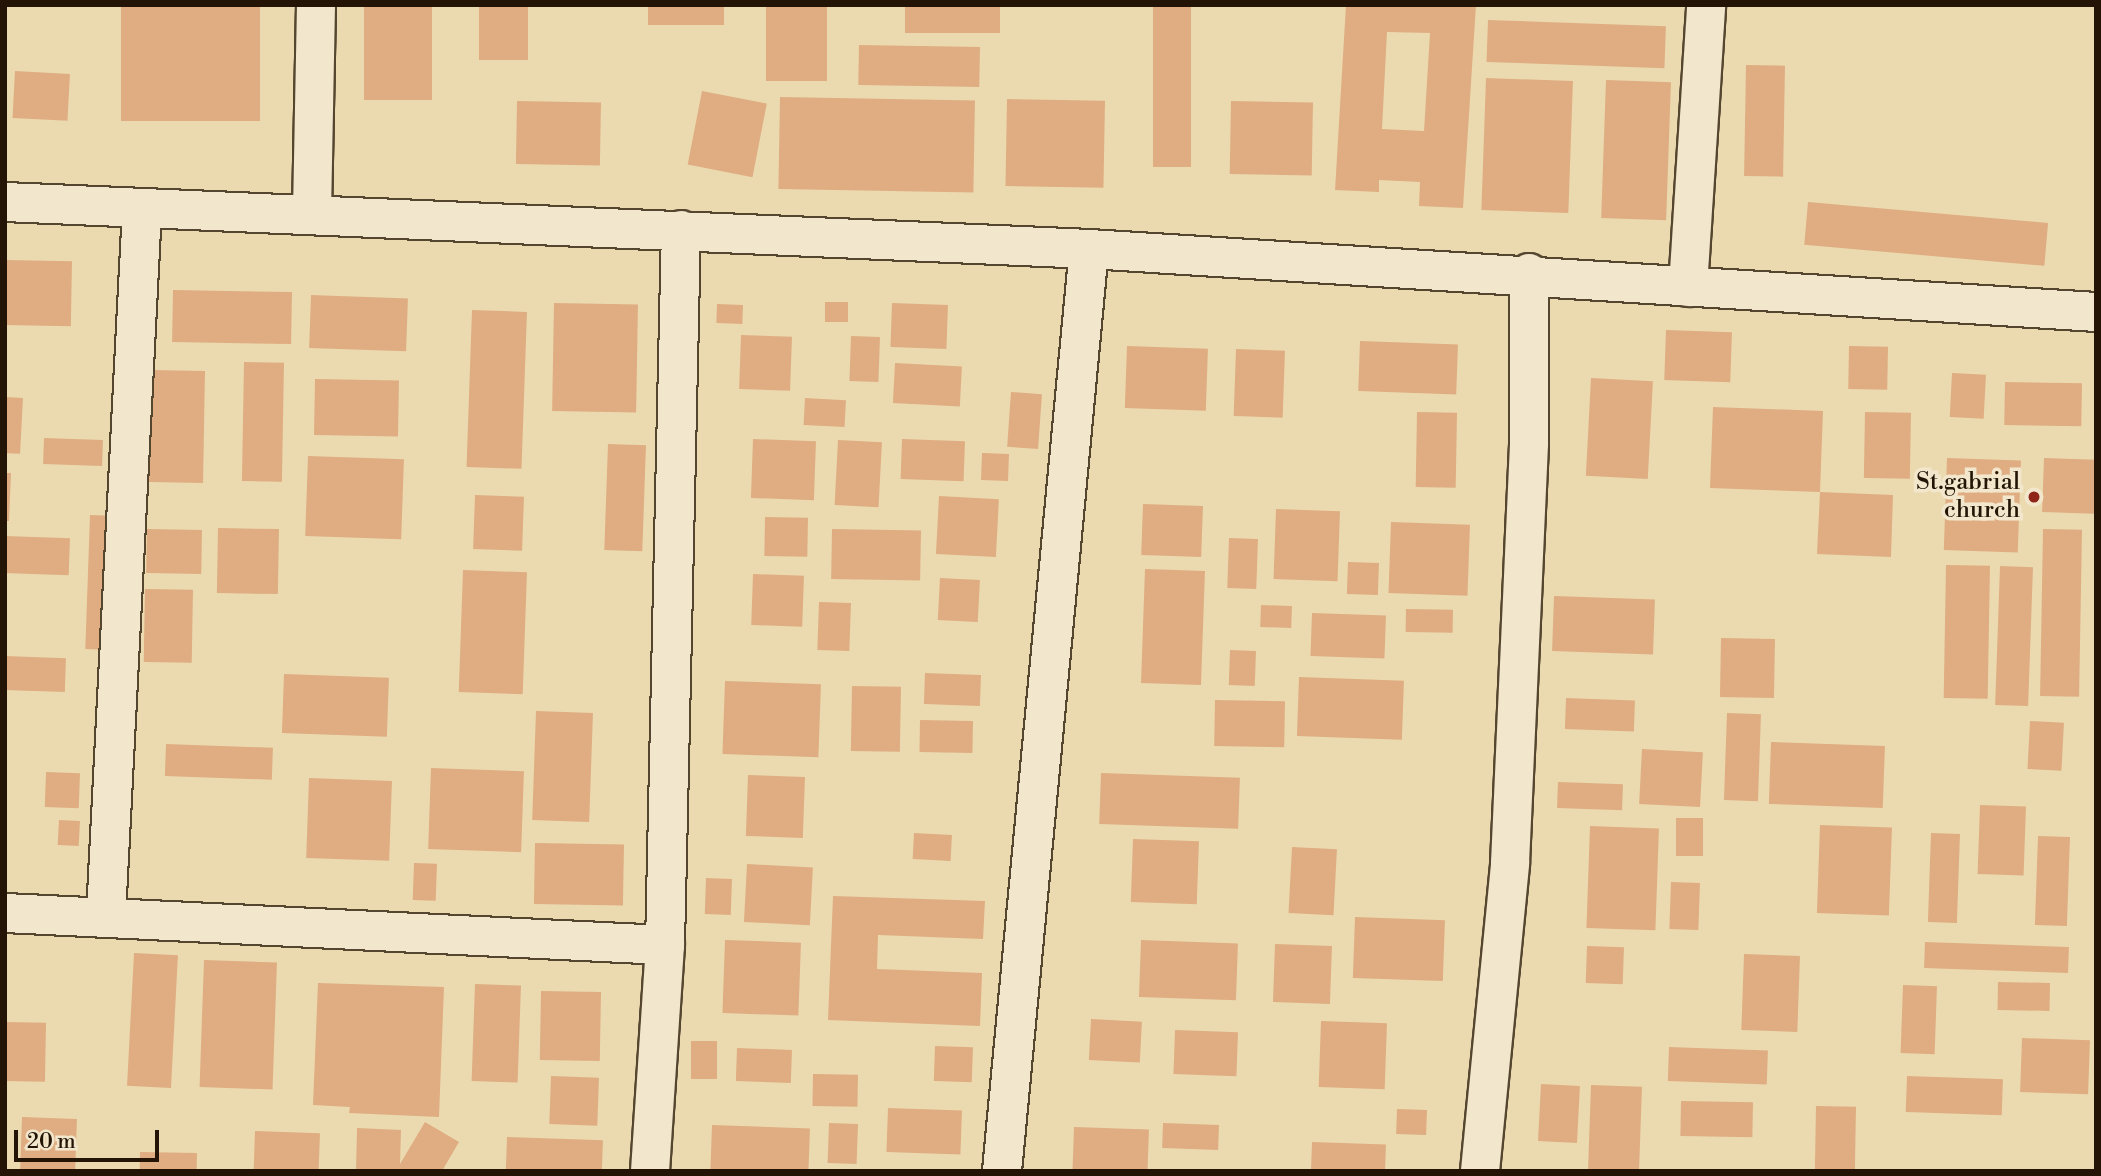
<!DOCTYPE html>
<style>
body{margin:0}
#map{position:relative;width:2101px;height:1176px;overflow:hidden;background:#ebdab0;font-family:"Libre Bodoni",serif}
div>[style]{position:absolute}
.building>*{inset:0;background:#dfad81;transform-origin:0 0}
.roads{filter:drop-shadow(2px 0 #554630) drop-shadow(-2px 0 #554630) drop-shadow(0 2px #554630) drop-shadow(0 -2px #554630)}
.minor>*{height:38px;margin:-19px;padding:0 19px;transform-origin:19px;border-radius:19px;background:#f2e7cc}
.dots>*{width:19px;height:19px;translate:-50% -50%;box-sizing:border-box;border:4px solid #f2e7cc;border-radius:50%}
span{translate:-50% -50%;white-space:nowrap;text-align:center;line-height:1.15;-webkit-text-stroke:7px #f2e7cc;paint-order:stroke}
.poi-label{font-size:24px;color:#231405}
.right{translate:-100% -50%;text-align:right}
.frame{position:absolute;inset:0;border:7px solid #231405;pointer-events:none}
.scale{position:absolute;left:14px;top:1130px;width:145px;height:32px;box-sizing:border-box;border:4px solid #231405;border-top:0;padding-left:9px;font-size:21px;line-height:24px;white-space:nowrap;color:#231405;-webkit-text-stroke:5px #f2e7cc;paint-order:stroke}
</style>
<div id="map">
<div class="building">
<div style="left:121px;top:5px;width:139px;height:116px"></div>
<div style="left:364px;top:5px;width:68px;height:95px"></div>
<div style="left:479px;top:5px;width:49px;height:55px"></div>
<div style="left:648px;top:5px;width:76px;height:20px"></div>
<div style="left:766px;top:5px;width:61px;height:76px"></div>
<div style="left:905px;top:5px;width:95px;height:28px"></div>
<div style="left:1153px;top:5px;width:38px;height:162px"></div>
<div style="clip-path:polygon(evenodd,1346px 5px,1476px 5px,1463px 208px,1419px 206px,1420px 182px,1379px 180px,1379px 192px,1335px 190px,1346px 5px,1387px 32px,1430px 33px,1424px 131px,1382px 129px,1387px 32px)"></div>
<div style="left:1488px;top:20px;width:178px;height:42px;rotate:2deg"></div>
<div style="left:859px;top:45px;width:121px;height:40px;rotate:1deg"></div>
<div style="left:1746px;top:65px;width:39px;height:111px;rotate:1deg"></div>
<div style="left:15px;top:71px;width:55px;height:47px;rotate:3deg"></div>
<div style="left:1486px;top:78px;width:87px;height:132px;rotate:2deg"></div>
<div style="left:1606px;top:80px;width:65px;height:138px;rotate:2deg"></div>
<div style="left:702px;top:91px;width:66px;height:75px;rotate:11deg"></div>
<div style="left:780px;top:97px;width:195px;height:92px;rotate:1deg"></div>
<div style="left:1007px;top:99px;width:98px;height:87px;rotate:1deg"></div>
<div style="left:517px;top:101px;width:84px;height:63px;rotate:1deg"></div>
<div style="left:1231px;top:101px;width:82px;height:73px;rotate:1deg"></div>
<div style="left:1808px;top:202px;width:241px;height:43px;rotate:5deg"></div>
<div style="left:5px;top:260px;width:67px;height:65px;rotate:1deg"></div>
<div style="left:173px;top:290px;width:119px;height:52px;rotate:1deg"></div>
<div style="left:311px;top:295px;width:97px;height:53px;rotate:2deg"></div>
<div style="left:825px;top:302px;width:23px;height:20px"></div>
<div style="left:554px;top:303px;width:84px;height:108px;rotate:1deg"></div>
<div style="left:892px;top:303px;width:56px;height:44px;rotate:2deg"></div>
<div style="left:717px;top:304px;width:26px;height:19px;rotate:2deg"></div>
<div style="left:472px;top:310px;width:55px;height:157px;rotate:2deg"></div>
<div style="left:1666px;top:330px;width:66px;height:50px;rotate:2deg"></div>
<div style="left:741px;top:335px;width:51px;height:54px;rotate:2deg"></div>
<div style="left:851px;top:336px;width:29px;height:45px;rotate:2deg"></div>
<div style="left:1360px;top:341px;width:98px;height:50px;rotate:2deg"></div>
<div style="left:1127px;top:346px;width:81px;height:62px;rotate:2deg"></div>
<div style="left:1849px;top:346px;width:39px;height:43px;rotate:1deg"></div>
<div style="left:1236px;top:349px;width:49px;height:67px;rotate:2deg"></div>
<div style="left:244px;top:362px;width:40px;height:119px;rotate:1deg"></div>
<div style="left:895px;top:363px;width:67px;height:40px;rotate:3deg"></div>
<div style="left:151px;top:370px;width:54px;height:112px;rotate:1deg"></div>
<div style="left:1952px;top:373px;width:34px;height:44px;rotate:3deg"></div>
<div style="left:1591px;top:378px;width:62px;height:98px;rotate:3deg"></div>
<div style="left:315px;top:379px;width:84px;height:56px;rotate:1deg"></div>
<div style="left:2005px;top:382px;width:77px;height:43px;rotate:1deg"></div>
<div style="left:1011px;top:392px;width:31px;height:55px;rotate:4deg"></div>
<div style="left:5px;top:397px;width:18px;height:56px;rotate:3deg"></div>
<div style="left:805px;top:398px;width:41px;height:27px;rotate:3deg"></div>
<div style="clip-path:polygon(1713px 407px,1823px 411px,1820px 492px,1893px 495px,1891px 557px,1817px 554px,1820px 492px,1710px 488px)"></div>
<div style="left:1417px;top:412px;width:40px;height:75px;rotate:1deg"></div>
<div style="left:1865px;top:412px;width:46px;height:66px;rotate:1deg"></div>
<div style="left:44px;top:438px;width:59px;height:26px;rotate:2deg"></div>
<div style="left:753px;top:439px;width:63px;height:59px;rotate:2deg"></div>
<div style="left:902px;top:439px;width:63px;height:40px;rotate:2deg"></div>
<div style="left:838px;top:440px;width:44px;height:65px;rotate:3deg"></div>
<div style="left:608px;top:444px;width:38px;height:106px;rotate:2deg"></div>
<div style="left:982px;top:453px;width:27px;height:27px;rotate:2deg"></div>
<div style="left:308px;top:456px;width:96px;height:80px;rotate:2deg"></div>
<div style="left:1947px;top:458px;width:74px;height:92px;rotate:2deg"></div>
<div style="left:2044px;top:458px;width:52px;height:54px;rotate:2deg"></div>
<div style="clip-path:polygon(5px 473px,11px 473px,9px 521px,5px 521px)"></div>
<div style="left:475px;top:495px;width:49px;height:54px;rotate:2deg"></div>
<div style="left:939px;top:496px;width:60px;height:58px;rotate:3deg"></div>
<div style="left:1143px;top:504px;width:60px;height:51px;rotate:2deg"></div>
<div style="left:1276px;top:509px;width:64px;height:70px;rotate:2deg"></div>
<div style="left:90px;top:515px;width:28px;height:134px;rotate:2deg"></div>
<div style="left:765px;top:517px;width:43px;height:39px;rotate:1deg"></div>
<div style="left:1391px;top:522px;width:79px;height:71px;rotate:2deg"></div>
<div style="left:218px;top:528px;width:61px;height:65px;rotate:1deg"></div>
<div style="left:147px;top:529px;width:55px;height:44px;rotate:1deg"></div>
<div style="left:832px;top:529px;width:89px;height:50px;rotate:1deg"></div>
<div style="left:2043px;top:529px;width:39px;height:167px;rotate:1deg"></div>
<div style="left:5px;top:536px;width:65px;height:37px;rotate:2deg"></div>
<div style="left:1229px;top:538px;width:29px;height:50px;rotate:2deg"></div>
<div style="left:1348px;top:562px;width:31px;height:32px;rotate:2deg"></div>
<div style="left:1946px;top:565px;width:44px;height:133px;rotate:1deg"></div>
<div style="left:2000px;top:566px;width:33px;height:139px;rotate:2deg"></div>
<div style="left:1145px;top:569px;width:60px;height:114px;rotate:2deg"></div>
<div style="left:463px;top:570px;width:64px;height:122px;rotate:2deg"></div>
<div style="left:753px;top:574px;width:51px;height:51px;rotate:2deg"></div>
<div style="left:940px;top:578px;width:40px;height:42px;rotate:3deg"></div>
<div style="left:145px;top:589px;width:48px;height:73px;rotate:1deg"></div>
<div style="left:1554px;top:596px;width:101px;height:55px;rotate:2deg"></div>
<div style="left:819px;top:602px;width:32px;height:48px;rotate:2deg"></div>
<div style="left:1261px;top:605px;width:31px;height:22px;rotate:2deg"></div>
<div style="left:1406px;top:609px;width:47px;height:23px;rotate:1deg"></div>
<div style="left:1312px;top:613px;width:74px;height:43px;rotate:2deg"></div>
<div style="left:1721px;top:638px;width:54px;height:59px;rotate:1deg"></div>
<div style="left:1230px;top:650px;width:26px;height:35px;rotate:2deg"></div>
<div style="left:5px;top:656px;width:61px;height:34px;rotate:2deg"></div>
<div style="left:925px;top:673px;width:56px;height:31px;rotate:2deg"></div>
<div style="left:284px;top:674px;width:105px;height:59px;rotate:2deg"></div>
<div style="left:1299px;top:677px;width:105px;height:59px;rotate:2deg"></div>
<div style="left:725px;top:681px;width:96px;height:73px;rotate:2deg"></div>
<div style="left:852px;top:686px;width:49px;height:65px;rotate:1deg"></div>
<div style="left:1566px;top:698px;width:69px;height:31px;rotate:2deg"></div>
<div style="left:1215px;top:700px;width:70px;height:46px;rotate:1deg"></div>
<div style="left:536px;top:711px;width:57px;height:109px;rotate:2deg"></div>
<div style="left:1727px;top:713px;width:34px;height:87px;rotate:2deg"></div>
<div style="left:920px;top:720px;width:53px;height:32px;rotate:1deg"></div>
<div style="left:2030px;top:721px;width:34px;height:48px;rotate:3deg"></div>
<div style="left:1771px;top:742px;width:114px;height:62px;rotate:2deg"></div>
<div style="left:166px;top:744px;width:107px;height:32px;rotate:2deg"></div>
<div style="left:1642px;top:749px;width:61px;height:55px;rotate:3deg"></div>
<div style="left:431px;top:768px;width:93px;height:81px;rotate:2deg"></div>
<div style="left:46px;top:772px;width:34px;height:35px;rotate:2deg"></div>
<div style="left:1101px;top:773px;width:139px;height:51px;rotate:2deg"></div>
<div style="left:748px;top:775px;width:57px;height:61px;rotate:2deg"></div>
<div style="left:309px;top:778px;width:83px;height:80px;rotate:2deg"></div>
<div style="left:1558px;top:782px;width:65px;height:26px;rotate:2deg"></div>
<div style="left:1980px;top:805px;width:46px;height:69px;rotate:2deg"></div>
<div style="left:1676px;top:818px;width:27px;height:38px"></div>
<div style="left:59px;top:820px;width:21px;height:25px;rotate:3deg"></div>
<div style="left:1820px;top:825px;width:72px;height:88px;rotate:2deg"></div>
<div style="left:1590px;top:826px;width:69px;height:102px;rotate:2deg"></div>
<div style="left:914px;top:833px;width:38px;height:26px;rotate:3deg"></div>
<div style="left:1931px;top:833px;width:29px;height:89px;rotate:2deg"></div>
<div style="left:2038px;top:836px;width:32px;height:89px;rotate:2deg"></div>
<div style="left:1133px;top:839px;width:66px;height:63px;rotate:2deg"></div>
<div style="left:535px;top:843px;width:89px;height:61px;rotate:1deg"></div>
<div style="left:1292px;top:847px;width:45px;height:66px;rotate:3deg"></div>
<div style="left:414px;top:863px;width:23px;height:37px;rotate:2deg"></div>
<div style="left:747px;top:864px;width:66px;height:58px;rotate:3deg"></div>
<div style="left:706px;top:878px;width:26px;height:36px;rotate:2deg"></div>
<div style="left:1671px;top:882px;width:29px;height:47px;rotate:2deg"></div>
<div style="clip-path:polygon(833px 896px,985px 901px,983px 939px,878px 935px,877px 969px,982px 973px,980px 1026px,828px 1020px)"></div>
<div style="left:1355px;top:917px;width:90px;height:61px;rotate:2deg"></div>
<div style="left:725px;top:940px;width:76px;height:73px;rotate:2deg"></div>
<div style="left:1141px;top:940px;width:97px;height:57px;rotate:2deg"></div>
<div style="left:1925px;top:942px;width:144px;height:26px;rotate:2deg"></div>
<div style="left:1275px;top:944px;width:57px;height:58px;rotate:2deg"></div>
<div style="left:1587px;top:946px;width:37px;height:37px;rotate:2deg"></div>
<div style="left:134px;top:953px;width:44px;height:133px;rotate:3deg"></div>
<div style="left:1744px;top:954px;width:56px;height:76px;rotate:2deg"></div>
<div style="left:204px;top:960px;width:73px;height:127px;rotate:2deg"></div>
<div style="left:1998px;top:982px;width:52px;height:28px;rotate:1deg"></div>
<div style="clip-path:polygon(318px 983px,444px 987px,439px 1117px,349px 1113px,350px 1107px,313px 1105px)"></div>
<div style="left:475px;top:984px;width:46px;height:97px;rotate:2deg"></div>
<div style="left:1903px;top:985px;width:34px;height:68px;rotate:2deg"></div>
<div style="left:541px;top:991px;width:60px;height:69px;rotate:1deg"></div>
<div style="left:1091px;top:1019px;width:51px;height:41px;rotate:3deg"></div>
<div style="left:1321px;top:1021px;width:66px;height:66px;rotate:2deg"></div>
<div style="left:5px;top:1022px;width:41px;height:59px;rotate:1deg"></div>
<div style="left:1175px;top:1030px;width:63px;height:44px;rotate:2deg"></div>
<div style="left:2022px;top:1038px;width:68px;height:54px;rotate:2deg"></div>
<div style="left:691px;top:1041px;width:26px;height:38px"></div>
<div style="left:935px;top:1046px;width:38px;height:35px;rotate:2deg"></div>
<div style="left:1669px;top:1047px;width:99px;height:34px;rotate:2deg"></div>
<div style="left:737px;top:1048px;width:55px;height:33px;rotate:2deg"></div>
<div style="left:813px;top:1074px;width:45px;height:32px;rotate:1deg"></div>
<div style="left:551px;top:1076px;width:48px;height:48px;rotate:2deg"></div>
<div style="left:1907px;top:1076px;width:96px;height:36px;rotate:2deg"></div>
<div style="left:1541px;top:1084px;width:39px;height:57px;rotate:3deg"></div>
<div style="left:1591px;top:1085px;width:51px;height:86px;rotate:2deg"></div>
<div style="left:1681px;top:1101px;width:72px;height:35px;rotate:1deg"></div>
<div style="left:1816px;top:1106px;width:40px;height:65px;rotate:1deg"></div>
<div style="left:888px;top:1108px;width:74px;height:44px;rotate:2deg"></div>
<div style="left:1397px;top:1109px;width:30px;height:25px;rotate:2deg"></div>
<div style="left:22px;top:1117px;width:55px;height:54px;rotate:2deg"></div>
<div style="clip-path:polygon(425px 1122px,459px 1142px,442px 1171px,356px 1171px,357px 1128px,401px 1130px,400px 1164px)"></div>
<div style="left:829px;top:1123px;width:29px;height:40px;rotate:2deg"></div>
<div style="left:1163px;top:1123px;width:56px;height:25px;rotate:2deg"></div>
<div style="left:712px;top:1125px;width:98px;height:46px;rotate:2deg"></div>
<div style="left:1074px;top:1127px;width:75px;height:44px;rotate:2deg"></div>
<div style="left:255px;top:1131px;width:65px;height:40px;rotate:2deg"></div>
<div style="left:507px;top:1137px;width:96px;height:34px;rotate:2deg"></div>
<div style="left:1312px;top:1142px;width:74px;height:29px;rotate:2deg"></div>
<div style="left:140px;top:1152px;width:57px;height:19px;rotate:1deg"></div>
</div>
<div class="roads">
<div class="minor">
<div style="left:5px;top:202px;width:1085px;rotate:2.48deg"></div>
<div style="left:1089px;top:249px;width:1009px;rotate:3.58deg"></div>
<div style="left:312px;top:213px;width:208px;rotate:-88.9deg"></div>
<div style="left:1688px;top:287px;width:283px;rotate:-86.3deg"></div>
<div style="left:5px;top:913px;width:661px;rotate:2.78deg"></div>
<div style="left:106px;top:915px;width:706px;rotate:-87.08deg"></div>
<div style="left:650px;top:1171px;width:226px;rotate:-86.2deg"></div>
<div style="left:665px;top:945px;width:715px;rotate:-88.72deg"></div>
<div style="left:1002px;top:1171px;width:926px;rotate:-84.61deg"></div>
<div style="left:1480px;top:1171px;width:309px;rotate:-84.4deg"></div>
<div style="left:1510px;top:863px;width:420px;rotate:-87.4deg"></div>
<div style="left:1529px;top:443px;width:170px;rotate:-90deg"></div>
</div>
</div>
<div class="dots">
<div style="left:2034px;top:497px;background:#8f2418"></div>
</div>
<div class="poi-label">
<span class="right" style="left:2020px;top:497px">St.gabrial<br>church</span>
</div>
<div class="frame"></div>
<div class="scale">20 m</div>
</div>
